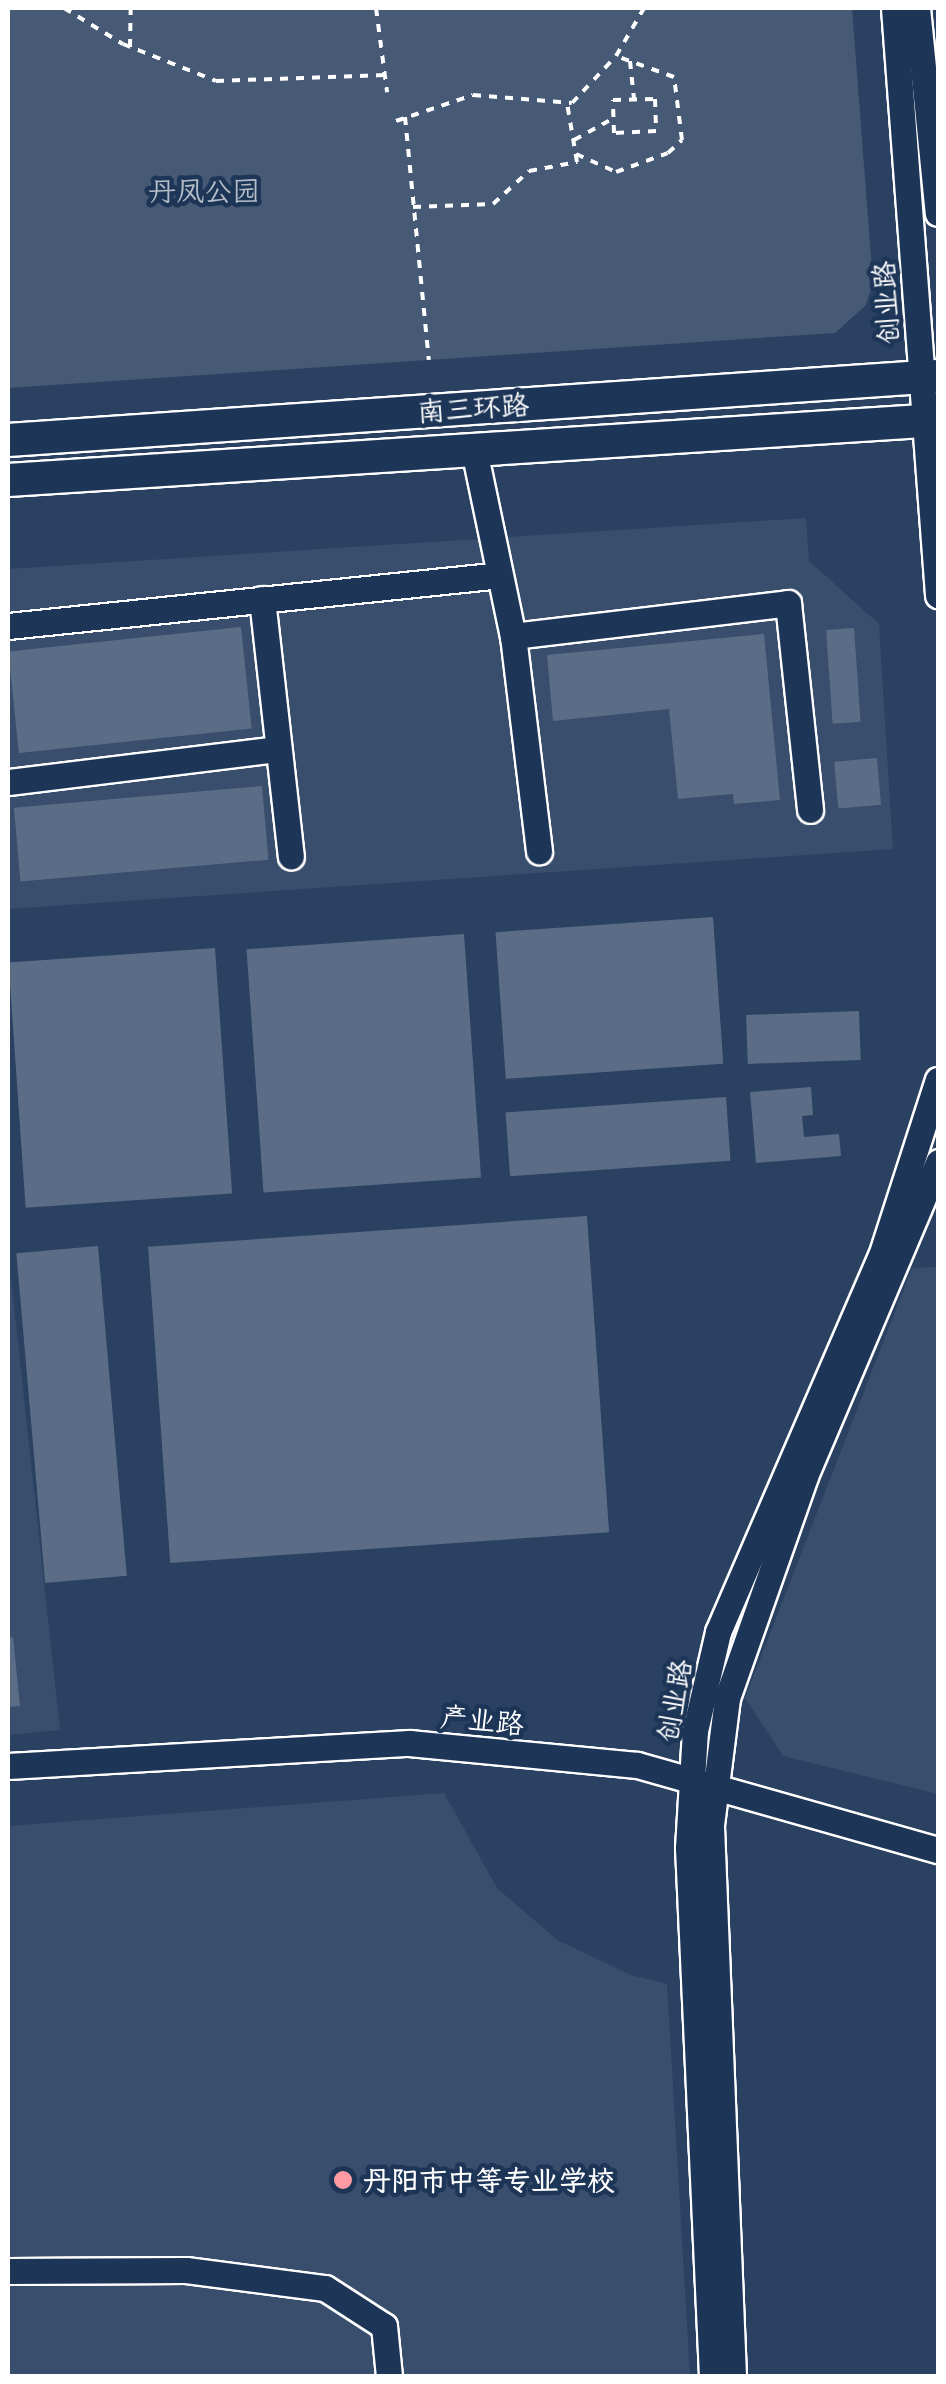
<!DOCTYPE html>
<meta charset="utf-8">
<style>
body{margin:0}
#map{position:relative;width:946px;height:2384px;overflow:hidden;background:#2a4161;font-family:Delius,"LXGW WenKai TC",sans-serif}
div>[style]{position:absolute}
.built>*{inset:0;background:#394e6c}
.green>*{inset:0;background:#465975}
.building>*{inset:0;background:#5b6c86;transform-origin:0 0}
.path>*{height:4px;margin-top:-2px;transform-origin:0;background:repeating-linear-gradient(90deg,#fff 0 8px,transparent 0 16px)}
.roads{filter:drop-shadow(2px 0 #fff) drop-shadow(-2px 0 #fff) drop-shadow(0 2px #fff) drop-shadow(0 -2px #fff)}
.minor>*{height:25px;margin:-12.5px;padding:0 12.5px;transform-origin:12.5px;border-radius:12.5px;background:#1d3557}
.major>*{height:32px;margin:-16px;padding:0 16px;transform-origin:16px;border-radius:16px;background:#1d3557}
.dots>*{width:28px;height:28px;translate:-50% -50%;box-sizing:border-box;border:5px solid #1d3557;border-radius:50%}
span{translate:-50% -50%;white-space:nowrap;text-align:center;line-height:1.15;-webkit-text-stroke:9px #1d3557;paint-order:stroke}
.park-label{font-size:28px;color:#b5bdc8}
.street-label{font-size:28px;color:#fff}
.poi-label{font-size:28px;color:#fff;font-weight:700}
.left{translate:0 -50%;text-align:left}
.frame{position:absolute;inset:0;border:10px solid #fff;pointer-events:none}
</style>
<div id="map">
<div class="built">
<div style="clip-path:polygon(806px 518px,809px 561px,879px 624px,893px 849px,8px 909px,8px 569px)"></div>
<div style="clip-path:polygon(8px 1251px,60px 1730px,8px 1735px)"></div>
<div style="clip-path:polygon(938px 1267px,938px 1794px,783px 1756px,745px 1698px,912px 1268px)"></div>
<div style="clip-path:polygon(444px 1793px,497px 1888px,557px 1940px,631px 1975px,667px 1984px,690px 2376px,8px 2376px,8px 1826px)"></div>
</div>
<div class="green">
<div style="clip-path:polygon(8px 8px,852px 8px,873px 283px,866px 305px,835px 333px,8px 388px)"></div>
</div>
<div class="building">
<div style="left:241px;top:627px;width:102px;height:234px;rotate:84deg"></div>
<div style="left:854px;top:628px;width:94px;height:28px;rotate:86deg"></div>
<div style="clip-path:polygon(764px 634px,780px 800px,734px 804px,733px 794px,678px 799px,669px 709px,553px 721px,547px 655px)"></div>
<div style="left:877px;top:758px;width:47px;height:43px;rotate:85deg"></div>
<div style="left:262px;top:786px;width:74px;height:249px;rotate:85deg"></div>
<div style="left:713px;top:917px;width:147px;height:218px;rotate:86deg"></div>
<div style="left:464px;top:934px;width:244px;height:218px;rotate:86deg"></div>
<div style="left:215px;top:948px;width:246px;height:207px;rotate:86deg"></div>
<div style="left:859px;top:1011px;width:49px;height:113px;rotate:88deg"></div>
<div style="clip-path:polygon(811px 1087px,813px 1115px,802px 1116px,804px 1137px,839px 1134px,841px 1156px,756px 1163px,750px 1092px)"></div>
<div style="left:726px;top:1097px;width:64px;height:221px;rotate:86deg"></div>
<div style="left:587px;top:1216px;width:317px;height:440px;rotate:86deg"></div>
<div style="left:98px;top:1246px;width:331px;height:82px;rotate:85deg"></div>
<div style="clip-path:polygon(13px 1637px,20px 1706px,8px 1707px,8px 1638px)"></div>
</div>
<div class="path">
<div style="left:64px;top:8px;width:69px;rotate:31.4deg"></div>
<div style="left:123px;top:44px;width:100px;rotate:21.7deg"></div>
<div style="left:216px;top:81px;width:170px;rotate:-2deg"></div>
<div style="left:376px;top:8px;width:85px;rotate:82.5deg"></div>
<div style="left:130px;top:47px;width:39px;rotate:-89deg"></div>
<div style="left:630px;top:61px;width:38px;rotate:84deg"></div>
<div style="left:655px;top:99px;width:32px;rotate:88deg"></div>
<div style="left:656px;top:131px;width:42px;rotate:177.3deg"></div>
<div style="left:614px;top:133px;width:33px;rotate:-92deg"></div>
<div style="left:613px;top:100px;width:42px;rotate:-1.4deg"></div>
<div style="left:405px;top:117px;width:244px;rotate:84.4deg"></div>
<div style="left:396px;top:121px;width:81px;rotate:-18.7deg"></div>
<div style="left:473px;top:95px;width:99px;rotate:4.6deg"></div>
<div style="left:572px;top:103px;width:64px;rotate:-46.9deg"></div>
<div style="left:616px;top:56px;width:56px;rotate:-59.7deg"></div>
<div style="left:574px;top:140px;width:46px;rotate:-28.8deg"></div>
<div style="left:576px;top:154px;width:44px;rotate:24.2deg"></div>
<div style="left:616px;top:172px;width:55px;rotate:-20.1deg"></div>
<div style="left:668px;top:153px;width:19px;rotate:-43deg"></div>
<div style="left:682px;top:140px;width:64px;rotate:-97.2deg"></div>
<div style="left:674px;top:77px;width:62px;rotate:-160.1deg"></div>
<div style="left:413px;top:207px;width:80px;rotate:-2.1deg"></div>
<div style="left:493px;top:204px;width:49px;rotate:-42.5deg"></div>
<div style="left:529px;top:171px;width:49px;rotate:-10.6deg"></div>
<div style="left:577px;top:162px;width:60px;rotate:-99.6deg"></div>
</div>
<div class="roads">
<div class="minor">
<div style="left:894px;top:8px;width:589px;rotate:85.71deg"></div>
<div style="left:917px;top:8px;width:206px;rotate:84.2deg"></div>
<div style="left:474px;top:450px;width:190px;rotate:78.2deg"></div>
<div style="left:513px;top:636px;width:217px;rotate:83.1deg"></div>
<div style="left:262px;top:599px;width:259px;rotate:83.6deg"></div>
<div style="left:8px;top:626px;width:494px;rotate:-5.9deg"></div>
<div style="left:513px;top:636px;width:277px;rotate:-6.8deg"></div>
<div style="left:788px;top:603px;width:208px;rotate:83.9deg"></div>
<div style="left:8px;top:782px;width:272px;rotate:-7deg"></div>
<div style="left:8px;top:1766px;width:402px;rotate:-3.3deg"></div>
<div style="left:409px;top:1743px;width:229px;rotate:5.5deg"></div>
<div style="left:637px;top:1765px;width:313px;rotate:15.8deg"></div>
<div style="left:8px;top:2271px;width:178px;rotate:-0.3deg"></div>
<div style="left:186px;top:2270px;width:140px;rotate:7.4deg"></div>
<div style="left:325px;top:2288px;width:70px;rotate:32.8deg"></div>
<div style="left:384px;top:2326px;width:50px;rotate:84.3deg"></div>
<div style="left:712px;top:2376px;width:529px;rotate:-92.6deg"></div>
<div style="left:688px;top:1848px;width:117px;rotate:-86.6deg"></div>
<div style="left:695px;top:1731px;width:102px;rotate:-76.9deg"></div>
<div style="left:718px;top:1632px;width:410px;rotate:-66.6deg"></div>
<div style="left:881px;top:1256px;width:185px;rotate:-72.1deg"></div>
<div style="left:733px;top:2376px;width:551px;rotate:-92.29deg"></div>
<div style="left:711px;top:1825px;width:128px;rotate:-82.8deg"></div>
<div style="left:727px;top:1698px;width:235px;rotate:-70.6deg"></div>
<div style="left:805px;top:1476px;width:341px;rotate:-67deg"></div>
</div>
<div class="major">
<div style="left:8px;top:440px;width:932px;rotate:-3.94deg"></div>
<div style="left:8px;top:480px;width:932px;rotate:-3.69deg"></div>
</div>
</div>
<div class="dots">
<div style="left:343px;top:2180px;background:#ff9aa2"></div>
</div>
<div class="park-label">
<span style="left:204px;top:191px">丹凤公园</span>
</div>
<div class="street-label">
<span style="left:886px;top:303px;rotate:-94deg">创业路</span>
<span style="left:473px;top:408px;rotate:-4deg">南三环路</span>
<span style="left:674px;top:1701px;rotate:-80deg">创业路</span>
<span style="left:482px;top:1720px;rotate:6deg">产业路</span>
</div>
<div class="poi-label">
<span class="left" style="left:363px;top:2180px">丹阳市中等专业学校</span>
</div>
<div class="frame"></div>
</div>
